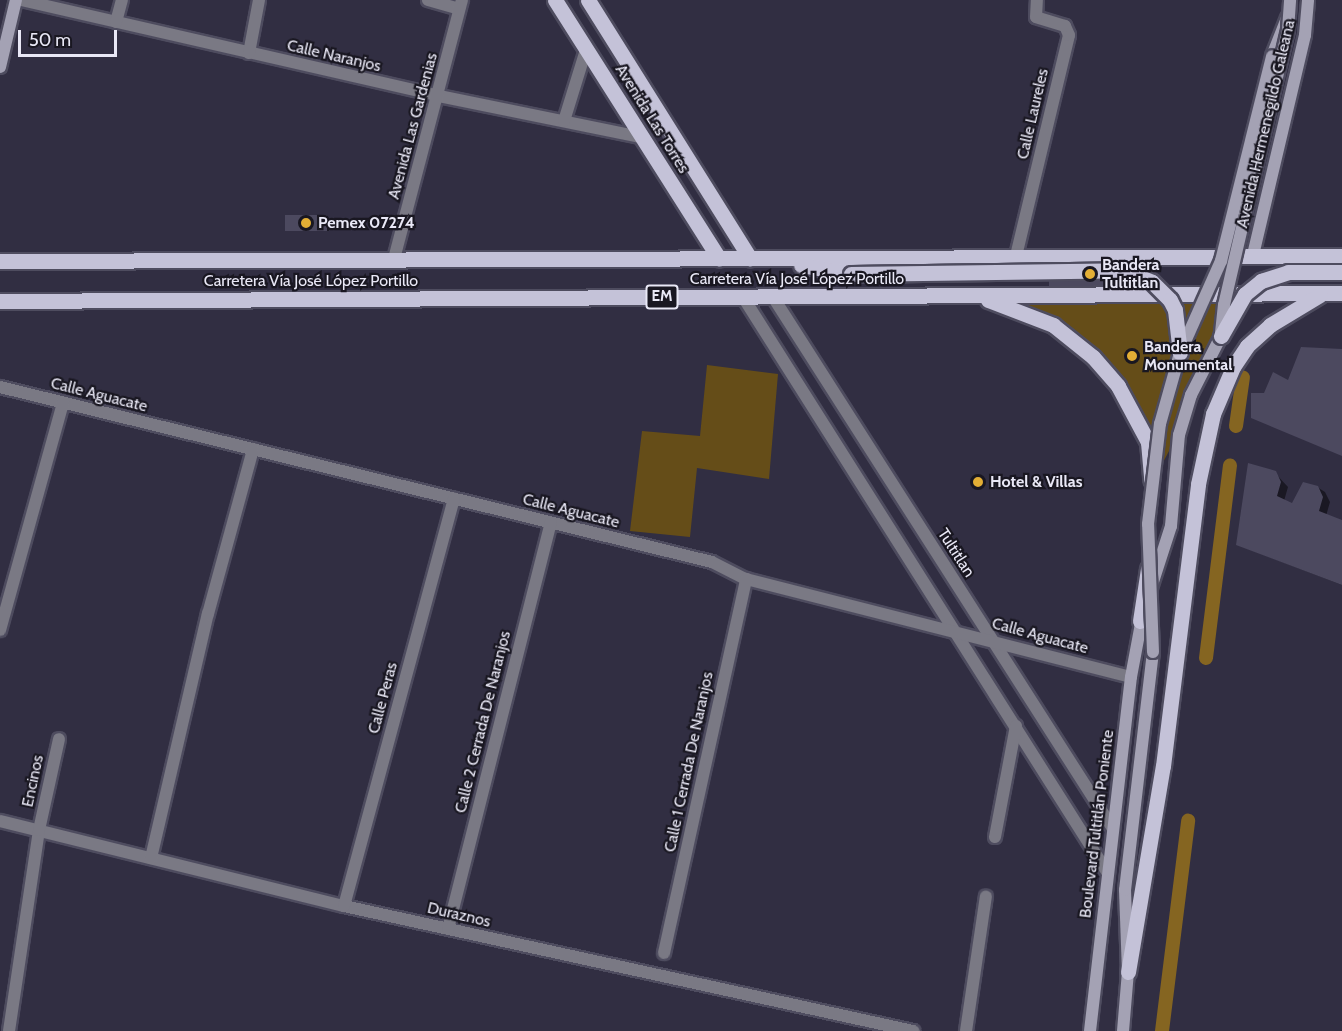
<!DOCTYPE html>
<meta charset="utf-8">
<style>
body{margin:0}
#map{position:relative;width:1342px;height:1031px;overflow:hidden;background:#312e42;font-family:Cabin,sans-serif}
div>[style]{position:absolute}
.green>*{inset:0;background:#654d18}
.shadow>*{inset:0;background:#0007}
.canal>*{height:14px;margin:-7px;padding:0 7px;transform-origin:7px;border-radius:7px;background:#856521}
.building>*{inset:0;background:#4c495f;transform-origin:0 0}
.roads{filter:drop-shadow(2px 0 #4e4c5f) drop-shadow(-2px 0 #4e4c5f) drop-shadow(0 2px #4e4c5f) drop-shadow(0 -2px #4e4c5f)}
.street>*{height:12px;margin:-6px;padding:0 6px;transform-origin:6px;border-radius:6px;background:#7a7984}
.secondary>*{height:12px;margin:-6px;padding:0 6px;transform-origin:6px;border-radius:6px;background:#a4a2b4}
.primary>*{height:15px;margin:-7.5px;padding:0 7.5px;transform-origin:7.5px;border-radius:7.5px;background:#c4c2d8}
.bridges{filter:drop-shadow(2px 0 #4e4c5f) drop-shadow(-2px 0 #4e4c5f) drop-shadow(0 2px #4e4c5f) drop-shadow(0 -2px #4e4c5f)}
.secondary-bridge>*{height:12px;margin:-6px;padding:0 6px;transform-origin:6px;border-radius:6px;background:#a4a2b4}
.primary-bridge>*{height:15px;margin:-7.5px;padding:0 7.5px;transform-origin:7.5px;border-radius:7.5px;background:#c4c2d8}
.dots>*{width:16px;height:16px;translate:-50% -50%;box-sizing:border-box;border:3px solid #191721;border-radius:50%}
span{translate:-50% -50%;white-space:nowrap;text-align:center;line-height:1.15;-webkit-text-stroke:4.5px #191721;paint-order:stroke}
.shield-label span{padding:2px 4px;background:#191721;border:2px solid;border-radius:4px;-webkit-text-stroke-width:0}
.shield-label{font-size:15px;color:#e9e8f6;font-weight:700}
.street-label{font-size:16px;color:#e9e8f6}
.poi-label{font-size:16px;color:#e9e8f6;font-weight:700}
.left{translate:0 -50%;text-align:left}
.scale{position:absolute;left:18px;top:30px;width:99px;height:27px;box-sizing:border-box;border:3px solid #e9e8f6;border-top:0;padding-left:8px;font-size:18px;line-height:21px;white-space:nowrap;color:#e9e8f6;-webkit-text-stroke:4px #191721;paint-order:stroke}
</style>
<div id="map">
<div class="green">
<div style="clip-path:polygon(1249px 299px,1159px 470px,1132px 394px,1109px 361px,1068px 325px,1017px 300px)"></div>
<div style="clip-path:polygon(707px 365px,778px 374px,769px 479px,697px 468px,690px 537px,630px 531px,642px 431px,700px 436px)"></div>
</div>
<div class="shadow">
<div style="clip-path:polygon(327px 216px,329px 231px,288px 231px)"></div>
<div style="clip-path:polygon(1275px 473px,1288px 487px,1284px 501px,1293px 505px,1317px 487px,1325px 492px,1330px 502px,1326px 516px,1342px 521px,1342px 585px,1238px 545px)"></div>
</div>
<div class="canal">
<div style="left:1236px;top:426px;width:49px;rotate:-81.9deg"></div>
<div style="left:1206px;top:658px;width:194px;rotate:-82.9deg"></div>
<div style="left:1162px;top:1031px;width:212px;rotate:-82.9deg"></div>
</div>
<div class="building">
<div style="left:285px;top:215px;width:42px;height:16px"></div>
<div style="left:1049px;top:270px;width:76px;height:19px"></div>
<div style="clip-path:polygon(1301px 347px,1342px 349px,1342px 456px,1251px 418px,1251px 393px,1264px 393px,1273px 372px,1288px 380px)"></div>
<div style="clip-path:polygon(1248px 463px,1276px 471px,1281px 482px,1277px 496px,1292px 503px,1303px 482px,1318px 486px,1323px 497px,1319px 511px,1342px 520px,1342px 585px,1236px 545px)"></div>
</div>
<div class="roads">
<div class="street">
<div style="left:21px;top:0;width:429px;rotate:12.9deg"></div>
<div style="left:439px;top:96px;width:206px;rotate:11.5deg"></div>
<div style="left:428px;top:0;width:32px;rotate:16deg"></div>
<div style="left:116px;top:22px;width:23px;rotate:-75deg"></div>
<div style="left:249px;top:53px;width:54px;rotate:-79.3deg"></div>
<div style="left:564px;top:121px;width:74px;rotate:-72.8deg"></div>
<div style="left:1016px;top:256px;width:227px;rotate:-76.5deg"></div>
<div style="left:1069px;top:35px;width:10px;rotate:-114deg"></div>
<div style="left:1065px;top:26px;width:30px;rotate:-163deg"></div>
<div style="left:1036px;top:17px;width:17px;rotate:-87deg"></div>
<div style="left:394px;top:259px;width:268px;rotate:-75.3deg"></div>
<div style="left:743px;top:297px;width:681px;rotate:57.66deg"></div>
<div style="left:773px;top:297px;width:629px;rotate:57.4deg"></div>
<div style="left:0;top:387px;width:733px;rotate:13.81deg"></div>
<div style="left:712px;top:562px;width:38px;rotate:27deg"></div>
<div style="left:746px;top:579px;width:397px;rotate:14.3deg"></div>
<div style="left:0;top:630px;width:236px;rotate:-74.5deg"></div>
<div style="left:0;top:821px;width:354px;rotate:13.9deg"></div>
<div style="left:344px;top:906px;width:583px;rotate:12.39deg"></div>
<div style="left:995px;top:837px;width:113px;rotate:-79.3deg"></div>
<div style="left:151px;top:858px;width:251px;rotate:-76.9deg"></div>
<div style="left:208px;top:614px;width:171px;rotate:-74.7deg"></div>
<div style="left:344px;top:906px;width:422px;rotate:-74.9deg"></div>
<div style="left:448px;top:929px;width:419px;rotate:-75.8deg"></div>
<div style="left:664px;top:953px;width:383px;rotate:-77.6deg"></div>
<div style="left:9px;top:1031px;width:203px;rotate:-81.5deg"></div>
<div style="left:39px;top:830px;width:93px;rotate:-77.6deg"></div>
<div style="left:966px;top:1031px;width:136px;rotate:-81.6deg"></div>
</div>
<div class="secondary">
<div style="left:1272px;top:56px;width:41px;rotate:-68.5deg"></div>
<div style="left:0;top:67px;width:69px;rotate:-76.6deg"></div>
<div style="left:1253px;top:255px;width:226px;rotate:-76.7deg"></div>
<div style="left:1305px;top:35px;width:35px;rotate:-85deg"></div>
<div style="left:1151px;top:588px;width:65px;rotate:-72.1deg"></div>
<div style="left:1171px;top:526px;width:91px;rotate:-85deg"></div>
<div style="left:1179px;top:435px;width:42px;rotate:-73.3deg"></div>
<div style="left:1191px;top:395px;width:66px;rotate:-63deg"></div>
<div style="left:1090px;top:1031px;width:356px;rotate:-83.4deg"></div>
<div style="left:1131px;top:677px;width:65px;rotate:-79.4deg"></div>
<div style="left:1123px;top:1031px;width:59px;rotate:-85.2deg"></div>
<div style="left:1128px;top:972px;width:82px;rotate:-92.1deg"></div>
<div style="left:1125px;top:890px;width:240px;rotate:-83.3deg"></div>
</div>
<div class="primary">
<div style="left:555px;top:0;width:306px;rotate:57.6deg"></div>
<div style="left:588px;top:0;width:305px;rotate:57.9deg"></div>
<div style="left:750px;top:258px;width:7px"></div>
<div style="left:0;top:261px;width:1342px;rotate:-0.21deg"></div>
<div style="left:801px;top:265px;width:51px;rotate:10.2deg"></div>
<div style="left:988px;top:300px;width:70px;rotate:21deg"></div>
<div style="left:1053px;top:325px;width:51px;rotate:38.7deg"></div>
<div style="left:1093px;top:357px;width:38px;rotate:49deg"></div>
<div style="left:1118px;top:386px;width:64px;rotate:61.8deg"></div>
<div style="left:1148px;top:442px;width:38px;rotate:85deg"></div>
<div style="left:0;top:301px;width:1342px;rotate:-0.34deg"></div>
<div style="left:1140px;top:621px;width:53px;rotate:-81.3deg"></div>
<div style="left:1128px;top:972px;width:209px;rotate:-80.4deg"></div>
<div style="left:1163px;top:766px;width:284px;rotate:-82.9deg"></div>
<div style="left:1198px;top:484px;width:72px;rotate:-77.9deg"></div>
<div style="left:1213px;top:414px;width:51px;rotate:-66.9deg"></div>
<div style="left:1233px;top:367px;width:25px;rotate:-56deg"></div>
<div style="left:1247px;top:346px;width:31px;rotate:-42deg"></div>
<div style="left:1270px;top:325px;width:58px;rotate:-31deg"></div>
</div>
</div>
<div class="bridges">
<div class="secondary-bridge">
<div style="left:1221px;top:333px;width:28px;rotate:-84deg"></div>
<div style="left:1224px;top:305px;width:282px;rotate:-76.9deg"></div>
<div style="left:1288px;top:30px;width:30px;rotate:-86deg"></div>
<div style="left:1153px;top:652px;width:128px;rotate:-92.2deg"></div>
<div style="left:1148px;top:524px;width:101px;rotate:-83.2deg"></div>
<div style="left:1160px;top:424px;width:74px;rotate:-74.3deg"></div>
<div style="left:1180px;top:353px;width:101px;rotate:-66deg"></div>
<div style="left:1221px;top:261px;width:211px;rotate:-76deg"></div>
</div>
<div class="primary-bridge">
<div style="left:851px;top:274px;width:272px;rotate:-0.8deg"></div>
<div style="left:1123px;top:270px;width:31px;rotate:22deg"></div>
<div style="left:1152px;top:282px;width:25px;rotate:45deg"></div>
<div style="left:1170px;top:300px;width:11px;rotate:63deg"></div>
<div style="left:1175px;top:310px;width:43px;rotate:83.4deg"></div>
<div style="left:1221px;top:336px;width:48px;rotate:-60.3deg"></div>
<div style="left:1245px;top:294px;width:21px;rotate:-39deg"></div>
<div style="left:1261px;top:281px;width:28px;rotate:-18deg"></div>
<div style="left:1288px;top:272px;width:54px"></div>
</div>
</div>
<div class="dots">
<div style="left:306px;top:223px;background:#e3ae35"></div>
<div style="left:1090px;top:274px;background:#e3ae35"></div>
<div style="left:1132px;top:356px;background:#e3ae35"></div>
<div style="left:978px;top:482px;background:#e3ae35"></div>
</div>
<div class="shield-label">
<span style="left:662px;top:297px">EM</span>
</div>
<div class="street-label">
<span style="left:334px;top:56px;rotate:13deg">Calle Naranjos</span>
<span style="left:1033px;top:114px;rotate:-77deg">Calle Laureles</span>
<span style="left:652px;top:119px;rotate:58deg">Avenida Las Torres</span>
<span style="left:1266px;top:124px;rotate:-77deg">Avenida Hermenegildo Galeana</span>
<span style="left:413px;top:126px;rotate:-75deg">Avenida Las Gardenias</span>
<span style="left:797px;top:279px">Carretera Vía José López Portillo</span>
<span style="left:311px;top:281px">Carretera Vía José López Portillo</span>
<span style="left:99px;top:395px;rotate:14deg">Calle Aguacate</span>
<span style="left:571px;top:511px;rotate:14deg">Calle Aguacate</span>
<span style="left:956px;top:553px;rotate:57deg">Tultitlan</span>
<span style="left:1040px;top:636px;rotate:15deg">Calle Aguacate</span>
<span style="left:383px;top:698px;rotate:-75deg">Calle Peras</span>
<span style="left:483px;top:722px;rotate:-76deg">Calle 2 Cerrada De Naranjos</span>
<span style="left:689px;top:762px;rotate:-78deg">Calle 1 Cerrada De Naranjos</span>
<span style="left:33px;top:781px;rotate:-78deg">Encinos</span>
<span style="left:1097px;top:824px;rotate:-83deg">Boulevard Tultitlán Poniente</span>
<span style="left:459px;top:915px;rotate:13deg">Duraznos</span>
</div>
<div class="poi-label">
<span class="left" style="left:318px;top:223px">Pemex 07274</span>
<span class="left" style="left:1102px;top:274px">Bandera<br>Tultitlan</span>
<span class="left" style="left:1144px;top:356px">Bandera<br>Monumental</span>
<span class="left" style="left:990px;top:482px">Hotel &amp; Villas</span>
</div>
<div class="scale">50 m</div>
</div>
